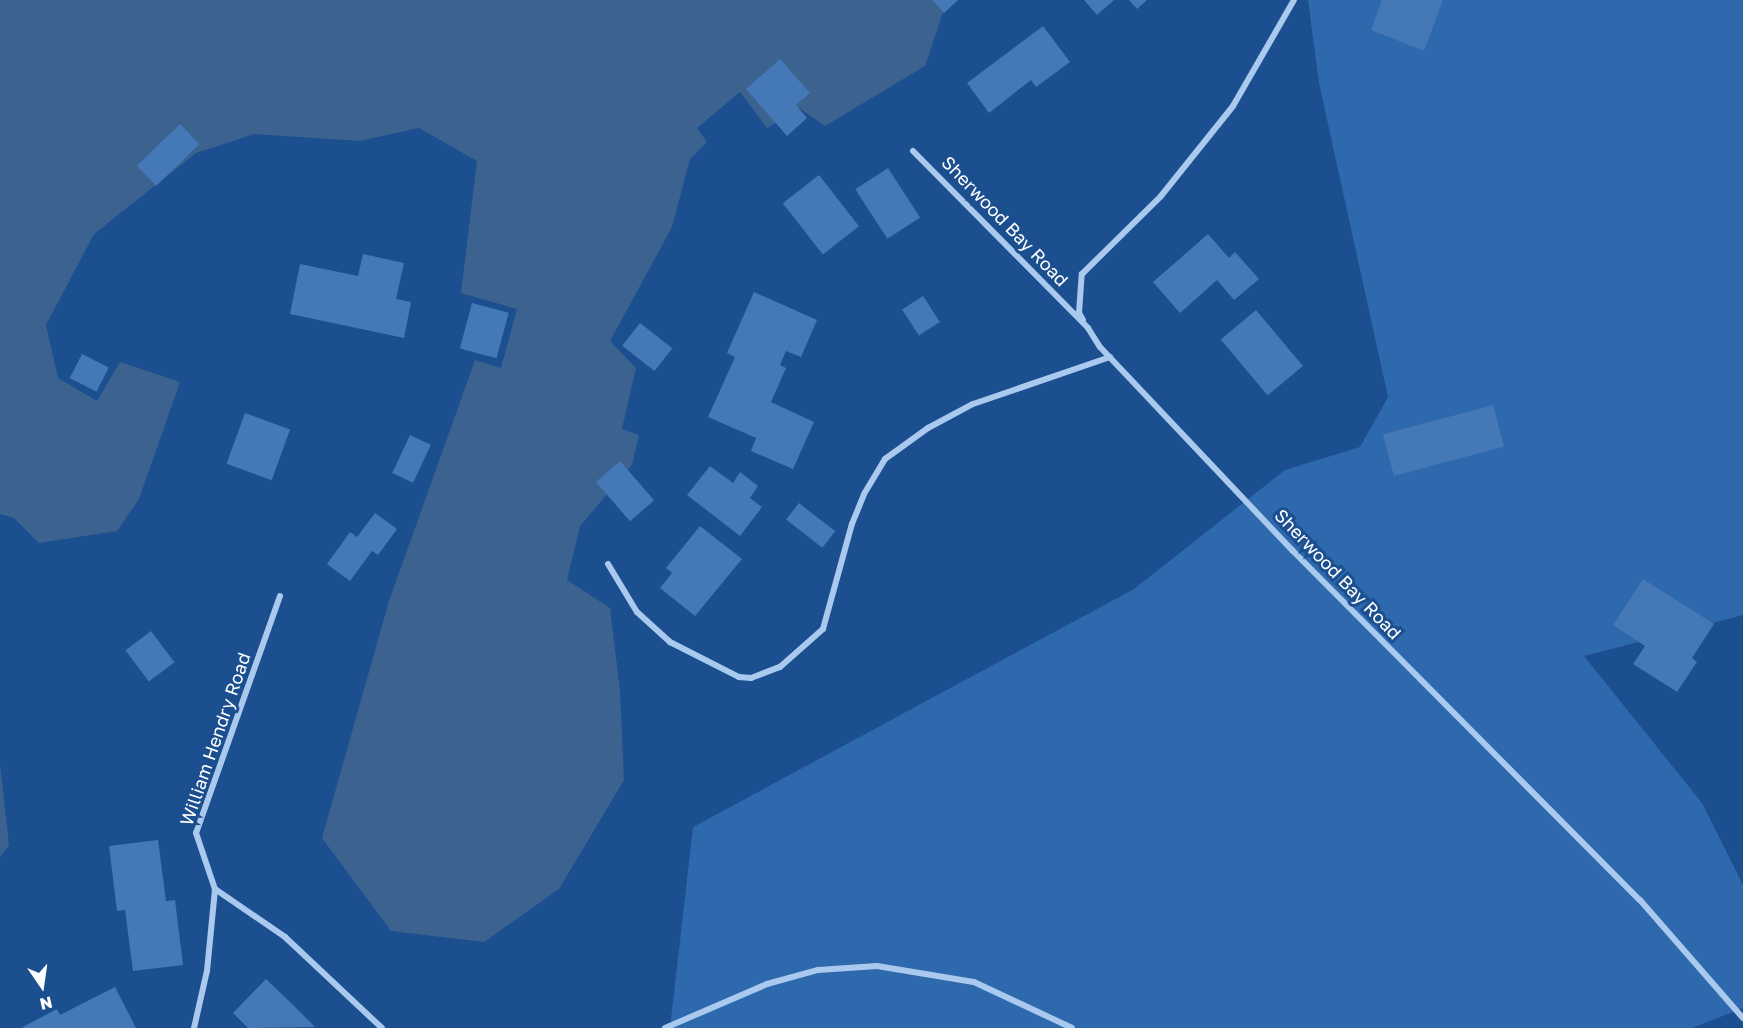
<!DOCTYPE html>
<style>
body{margin:0}
#map{position:relative;width:1743px;height:1028px;overflow:hidden;background:#1b4f8f;font-family:"Golos Text",sans-serif}
div>[style]{position:absolute}
.green>*{inset:0;background:#2e69ad}
.water>*{inset:0;background:#3c6290}
.building>*{inset:0;background:#4478b7;transform-origin:0 0}
.street>*{height:6px;margin:-3px;padding:0 3px;transform-origin:3px;border-radius:3px;background:#a9c9ee}
span{translate:-50% -50%;white-space:nowrap;text-align:center;line-height:1.15;-webkit-text-stroke:6px #1b4f8f;paint-order:stroke}
.street-label{font-size:18px;color:#fff}
.north{position:absolute;left:12px;top:956px;width:60px;height:60px;-webkit-text-stroke:4px #1b4f8f;paint-order:stroke;rotate:167deg;font-size:16px;font-weight:700;line-height:24px;text-align:center;color:#fff}
.north::after{content:'';display:block;margin:auto;width:21px;height:27px;background:#fff;clip-path:polygon(50% 0,100% 100%,50% 72%,0 100%)}
</style>
<div id="map">
<div class="green">
<div style="clip-path:polygon(1308px 0,1743px 0,1743px 615px,1584px 656px,1702px 803px,1743px 885px,1743px 1008px,1692px 1028px,670px 1028px,693px 827px,1134px 589px,1285px 470px,1360px 447px,1388px 397px,1319px 83px)"></div>
</div>
<div class="water">
<div style="clip-path:polygon(0 0,947px 0,925px 66px,825px 126px,799px 108px,767px 128px,740px 92px,697px 128px,707px 142px,690px 159px,672px 227px,610px 341px,636px 368px,622px 429px,639px 435px,632px 465px,580px 526px,567px 580px,610px 608px,620px 690px,624px 780px,559px 889px,484px 942px,391px 931px,322px 838px,389px 601px,475px 360px,501px 368px,517px 309px,461px 293px,477px 161px,419px 128px,359px 141px,254px 134px,196px 153px,94px 234px,46px 325px,58px 378px,97px 401px,120px 362px,180px 382px,139px 499px,117px 531px,39px 543px,14px 518px,0 514px)"></div>
<div style="clip-path:polygon(0 764px,9px 845px,0 857px)"></div>
</div>
<div class="building">
<div style="clip-path:polygon(932px 0,958px 0,944px 13px)"></div>
<div style="clip-path:polygon(1084px 0,1114px 0,1097px 15px)"></div>
<div style="clip-path:polygon(1129px 0,1147px 0,1137px 9px)"></div>
<div style="clip-path:polygon(1382px 0,1443px 0,1424px 51px,1371px 30px)"></div>
<div style="clip-path:polygon(1043px 26px,1070px 62px,1036px 87px,1031px 80px,989px 113px,967px 83px)"></div>
<div style="clip-path:polygon(780px 59px,810px 93px,796px 105px,807px 118px,787px 136px,746px 89px)"></div>
<div style="left:180px;top:124px;width:28px;height:60px;rotate:46deg"></div>
<div style="left:888px;top:168px;width:59px;height:39px;rotate:57deg"></div>
<div style="left:819px;top:175px;width:65px;height:46px;rotate:52deg"></div>
<div style="clip-path:polygon(1208px 234px,1229px 258px,1235px 252px,1259px 279px,1234px 300px,1217px 280px,1180px 313px,1153px 282px)"></div>
<div style="clip-path:polygon(363px 254px,404px 263px,396px 299px,411px 302px,404px 338px,290px 314px,300px 264px,358px 276px)"></div>
<div style="clip-path:polygon(754px 292px,817px 320px,801px 357px,786px 351px,780px 365px,786px 368px,771px 402px,814px 422px,793px 469px,751px 451px,756px 438px,708px 417px,735px 357px,727px 353px)"></div>
<div style="left:923px;top:296px;width:31px;height:25px;rotate:57deg"></div>
<div style="left:472px;top:303px;width:38px;height:47px;rotate:15deg"></div>
<div style="left:1256px;top:310px;width:73px;height:46px;rotate:50deg"></div>
<div style="left:640px;top:323px;width:41px;height:29px;rotate:38deg"></div>
<div style="left:82px;top:354px;width:30px;height:27px;rotate:27deg"></div>
<div style="left:1493px;top:405px;width:43px;height:114px;rotate:75deg"></div>
<div style="left:245px;top:413px;width:48px;height:54px;rotate:20deg"></div>
<div style="left:410px;top:435px;width:23px;height:42px;rotate:25deg"></div>
<div style="left:620px;top:461px;width:52px;height:32px;rotate:49deg"></div>
<div style="clip-path:polygon(710px 466px,733px 483px,740px 472px,758px 486px,750px 498px,762px 507px,740px 536px,687px 495px)"></div>
<div style="left:799px;top:503px;width:46px;height:21px;rotate:38deg"></div>
<div style="clip-path:polygon(375px 513px,397px 529px,378px 555px,372px 551px,350px 581px,327px 564px,350px 532px,357px 537px)"></div>
<div style="clip-path:polygon(700px 526px,742px 559px,695px 616px,660px 588px,672px 573px,666px 568px)"></div>
<div style="clip-path:polygon(1643px 579px,1714px 624px,1692px 658px,1697px 662px,1677px 692px,1633px 664px,1645px 646px,1613px 625px)"></div>
<div style="left:151px;top:631px;width:39px;height:32px;rotate:53deg"></div>
<div style="clip-path:polygon(158px 840px,166px 901px,175px 900px,183px 965px,133px 971px,125px 910px,117px 911px,109px 846px)"></div>
<div style="clip-path:polygon(266px 979px,289px 1001px,315px 1027px,248px 1028px,233px 1013px)"></div>
<div style="clip-path:polygon(115px 987px,136px 1028px,21px 1028px,57px 1009px,60px 1015px)"></div>
</div>
<div class="street">
<div style="left:913px;top:151px;width:249px;rotate:45.3deg"></div>
<div style="left:1088px;top:328px;width:22px;rotate:58deg"></div>
<div style="left:1100px;top:347px;width:281px;rotate:46.6deg"></div>
<div style="left:1293px;top:551px;width:492px;rotate:45.2deg"></div>
<div style="left:1640px;top:900px;width:157px;rotate:48.9deg"></div>
<div style="left:1083px;top:320px;width:8px;rotate:-120deg"></div>
<div style="left:1079px;top:313px;width:39px;rotate:-86deg"></div>
<div style="left:1082px;top:274px;width:111px;rotate:-44.6deg"></div>
<div style="left:1161px;top:196px;width:115px;rotate:-51.3deg"></div>
<div style="left:1233px;top:106px;width:122px;rotate:-60.1deg"></div>
<div style="left:608px;top:564px;width:56px;rotate:58.9deg"></div>
<div style="left:637px;top:612px;width:45px;rotate:42.3deg"></div>
<div style="left:670px;top:642px;width:77px;rotate:26.9deg"></div>
<div style="left:739px;top:677px;width:12px;rotate:5deg"></div>
<div style="left:751px;top:678px;width:31px;rotate:-21deg"></div>
<div style="left:780px;top:667px;width:57px;rotate:-41.5deg"></div>
<div style="left:823px;top:629px;width:109px;rotate:-74.6deg"></div>
<div style="left:852px;top:524px;width:32px;rotate:-68deg"></div>
<div style="left:864px;top:494px;width:41px;rotate:-59deg"></div>
<div style="left:885px;top:459px;width:53px;rotate:-35.8deg"></div>
<div style="left:928px;top:428px;width:51px;rotate:-28.1deg"></div>
<div style="left:973px;top:404px;width:145px;rotate:-18.9deg"></div>
<div style="left:280px;top:596px;width:251px;rotate:109.5deg"></div>
<div style="left:196px;top:833px;width:59px;rotate:71.3deg"></div>
<div style="left:215px;top:889px;width:85px;rotate:34.4deg"></div>
<div style="left:285px;top:937px;width:133px;rotate:43.2deg"></div>
<div style="left:194px;top:1028px;width:58px;rotate:-77.2deg"></div>
<div style="left:207px;top:971px;width:82px;rotate:-84.4deg"></div>
<div style="left:665px;top:1028px;width:111px;rotate:-23.3deg"></div>
<div style="left:767px;top:984px;width:53px;rotate:-15.4deg"></div>
<div style="left:818px;top:970px;width:59px;rotate:-3.9deg"></div>
<div style="left:877px;top:966px;width:98px;rotate:9.4deg"></div>
<div style="left:974px;top:982px;width:108px;rotate:25.1deg"></div>
</div>
<div class="street-label">
<span style="left:1005px;top:221px;rotate:46deg">Sherwood Bay Road</span>
<span style="left:1338px;top:574px;rotate:46deg">Sherwood Bay Road</span>
<span style="left:215px;top:739px;rotate:-71deg">William Hendry Road</span>
</div>
<div class="north">N</div>
</div>
